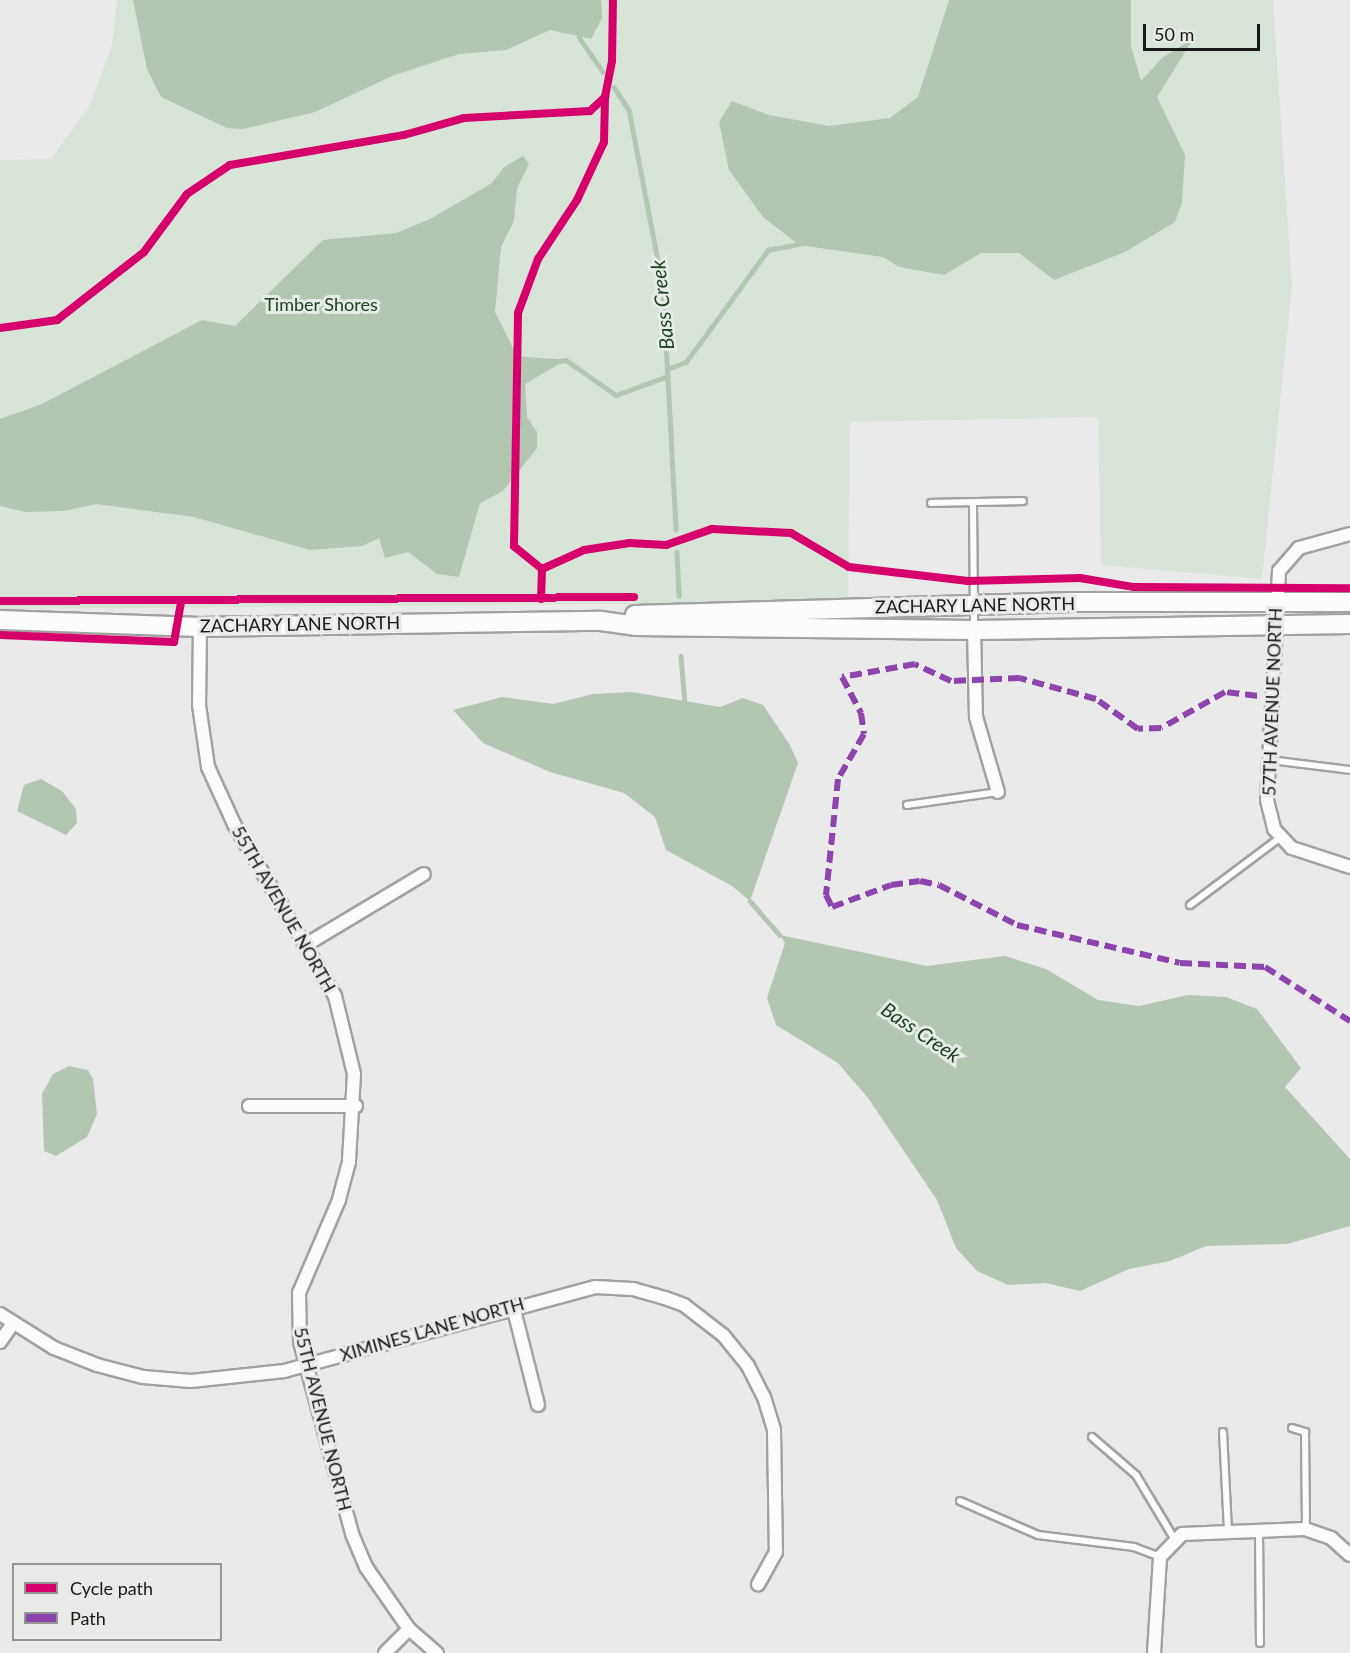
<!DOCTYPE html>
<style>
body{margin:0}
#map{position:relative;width:1350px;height:1653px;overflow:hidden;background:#e9eae9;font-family:Lato,sans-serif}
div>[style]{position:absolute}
.green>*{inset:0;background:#d9e4d9}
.water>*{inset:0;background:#b2c6b2}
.stream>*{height:4.5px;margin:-2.25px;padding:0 2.25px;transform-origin:2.25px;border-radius:2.25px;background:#b2c6b2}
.roads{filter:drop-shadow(2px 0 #a2a2a2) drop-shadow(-2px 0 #a2a2a2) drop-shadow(0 2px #a2a2a2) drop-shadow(0 -2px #a2a2a2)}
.lane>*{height:6px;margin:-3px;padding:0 3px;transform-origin:3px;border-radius:3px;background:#fcfcfc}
.street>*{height:12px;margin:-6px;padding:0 6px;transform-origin:6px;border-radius:6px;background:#fcfcfc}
.secondary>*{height:18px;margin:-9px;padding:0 9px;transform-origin:9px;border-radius:9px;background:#fcfcfc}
.quiet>*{height:6px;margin-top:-3px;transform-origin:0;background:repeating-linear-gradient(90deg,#8e44ad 0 12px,transparent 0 18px)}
.cycleway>*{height:8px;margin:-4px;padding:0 4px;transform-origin:4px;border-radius:4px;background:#d6006c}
span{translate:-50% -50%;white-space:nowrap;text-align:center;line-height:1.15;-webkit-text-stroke:6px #e8ebe8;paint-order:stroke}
.park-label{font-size:18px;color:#1a451d}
.street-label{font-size:18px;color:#171817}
.water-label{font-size:20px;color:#19441c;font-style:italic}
.legend{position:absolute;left:12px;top:1563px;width:210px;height:78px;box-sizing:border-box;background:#e8ebe8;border:2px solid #949794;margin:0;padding:8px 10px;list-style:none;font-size:18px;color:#171817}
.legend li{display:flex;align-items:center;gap:12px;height:30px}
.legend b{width:30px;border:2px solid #949794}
.scale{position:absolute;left:1143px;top:24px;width:117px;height:27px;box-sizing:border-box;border:3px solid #171817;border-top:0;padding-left:8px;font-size:18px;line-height:21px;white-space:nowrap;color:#171817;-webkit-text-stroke:4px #e8ebe8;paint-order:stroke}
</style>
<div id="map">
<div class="green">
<div style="clip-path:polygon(117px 0,1273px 0,1292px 286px,1262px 579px,1101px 565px,1098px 417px,850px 422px,848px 602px,0 609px,0 160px,51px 159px,90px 105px,112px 45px)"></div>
</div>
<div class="water">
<div style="clip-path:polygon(133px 0,601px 0,602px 18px,591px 39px,550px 30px,506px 50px,459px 54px,392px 76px,315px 112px,243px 129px,227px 128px,161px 97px,147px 69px)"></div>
<div style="clip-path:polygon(949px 0,1131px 0,1131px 46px,1141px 81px,1162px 58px,1194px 38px,1157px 97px,1185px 155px,1182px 203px,1175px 222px,1125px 252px,1054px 280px,1019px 253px,981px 253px,944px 275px,899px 267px,883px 257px,799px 245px,763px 217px,729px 170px,719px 122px,732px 101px,769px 115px,829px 126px,890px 118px,918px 97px)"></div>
<div style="clip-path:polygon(523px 156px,529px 164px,517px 188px,514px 221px,501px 247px,495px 312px,517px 356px,566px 360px,525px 384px,527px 417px,537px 432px,537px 448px,503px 491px,480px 503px,459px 577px,437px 574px,408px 552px,385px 558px,379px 538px,362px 546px,310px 550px,194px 517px,96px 504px,64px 511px,25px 512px,0 506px,0 419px,42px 404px,202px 320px,235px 326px,323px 240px,396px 233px,430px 219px,492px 183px,504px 167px)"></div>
<div style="clip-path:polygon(632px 692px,720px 707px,743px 698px,763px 705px,790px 745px,798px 763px,750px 901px,732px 886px,666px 850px,655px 817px,624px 793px,550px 772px,483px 743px,453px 710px,502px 697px,553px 704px,593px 694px)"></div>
<div style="clip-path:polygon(41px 779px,62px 791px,76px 809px,77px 823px,66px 835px,17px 811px,24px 785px)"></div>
<div style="clip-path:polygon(780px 935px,927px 966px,1005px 956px,1046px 969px,1098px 1000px,1139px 1006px,1188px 995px,1226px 997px,1257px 1009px,1301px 1068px,1285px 1087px,1350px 1159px,1350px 1226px,1287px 1244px,1206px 1246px,1170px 1261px,1129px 1269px,1080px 1291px,1046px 1283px,1008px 1285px,977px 1271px,956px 1248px,937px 1200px,868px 1098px,838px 1063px,776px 1025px,767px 998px,785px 943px)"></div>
<div style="clip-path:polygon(69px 1066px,88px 1070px,93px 1079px,97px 1114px,87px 1137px,56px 1156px,44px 1151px,42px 1094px,53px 1074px)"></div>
</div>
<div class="stream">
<div style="left:579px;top:37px;width:42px;rotate:55.6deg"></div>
<div style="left:614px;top:87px;width:27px;rotate:57deg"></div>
<div style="left:629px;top:110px;width:180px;rotate:79.1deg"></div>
<div style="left:663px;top:287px;width:243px;rotate:86.9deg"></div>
<div style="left:560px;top:361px;width:6px;rotate:-9deg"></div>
<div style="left:566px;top:360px;width:61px;rotate:35deg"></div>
<div style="left:616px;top:395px;width:55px;rotate:-20.1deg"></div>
<div style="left:667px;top:369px;width:20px;rotate:-20deg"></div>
<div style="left:686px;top:362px;width:139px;rotate:-53.8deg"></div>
<div style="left:768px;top:250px;width:38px;rotate:-11deg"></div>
<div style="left:677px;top:552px;width:44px;rotate:87.4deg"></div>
<div style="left:681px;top:656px;width:48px;rotate:85.2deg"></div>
<div style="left:750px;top:901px;width:45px;rotate:48.6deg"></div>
</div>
<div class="roads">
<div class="lane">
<div style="left:931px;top:503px;width:92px;rotate:-1.2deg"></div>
<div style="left:973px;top:503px;width:126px;rotate:89.5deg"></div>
<div style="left:1270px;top:760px;width:81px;rotate:7.1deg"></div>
<div style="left:907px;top:805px;width:92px;rotate:-8.1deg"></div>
<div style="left:1190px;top:905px;width:114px;rotate:-36.8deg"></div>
<div style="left:1292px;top:1428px;width:14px;rotate:17deg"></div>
<div style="left:1305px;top:1432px;width:97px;rotate:89.4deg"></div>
<div style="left:1223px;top:1432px;width:98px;rotate:87.1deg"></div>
<div style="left:1092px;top:1437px;width:58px;rotate:40.8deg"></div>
<div style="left:1136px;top:1475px;width:76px;rotate:59deg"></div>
<div style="left:960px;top:1501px;width:85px;rotate:23.6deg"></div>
<div style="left:1038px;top:1535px;width:97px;rotate:7.1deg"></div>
<div style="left:1134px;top:1547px;width:28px;rotate:21deg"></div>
<div style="left:1259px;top:1531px;width:112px;rotate:89.5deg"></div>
</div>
<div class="street">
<div style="left:1350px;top:534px;width:53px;rotate:164.6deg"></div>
<div style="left:1299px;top:548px;width:30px;rotate:131deg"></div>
<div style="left:1279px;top:571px;width:229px;rotate:93deg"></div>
<div style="left:1267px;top:800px;width:30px;rotate:76deg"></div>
<div style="left:1274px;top:829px;width:26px;rotate:47deg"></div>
<div style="left:1292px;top:848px;width:61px;rotate:18.1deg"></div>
<div style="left:200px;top:627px;width:78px;rotate:90.7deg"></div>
<div style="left:199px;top:705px;width:63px;rotate:81.7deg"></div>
<div style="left:208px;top:767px;width:63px;rotate:65.5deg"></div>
<div style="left:234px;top:824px;width:199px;rotate:59.6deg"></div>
<div style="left:335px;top:996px;width:80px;rotate:76.3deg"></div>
<div style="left:354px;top:1074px;width:88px;rotate:93.3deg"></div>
<div style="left:349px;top:1162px;width:39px;rotate:105deg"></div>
<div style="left:339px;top:1200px;width:101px;rotate:113.3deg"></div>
<div style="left:299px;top:1293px;width:49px;rotate:88.8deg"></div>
<div style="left:300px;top:1342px;width:199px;rotate:74.8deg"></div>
<div style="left:352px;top:1534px;width:36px;rotate:67deg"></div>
<div style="left:366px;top:1567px;width:75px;rotate:55.3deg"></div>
<div style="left:409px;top:1629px;width:37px;rotate:41deg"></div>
<div style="left:974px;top:630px;width:87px;rotate:88.7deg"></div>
<div style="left:976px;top:717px;width:78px;rotate:73.7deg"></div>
<div style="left:307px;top:944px;width:136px;rotate:-30.9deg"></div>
<div style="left:249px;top:1106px;width:107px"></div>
<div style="left:513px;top:1306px;width:102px;rotate:75.8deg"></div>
<div style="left:0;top:1314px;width:64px;rotate:32.2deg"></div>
<div style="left:54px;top:1348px;width:46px;rotate:21.6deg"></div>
<div style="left:97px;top:1365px;width:48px;rotate:14.6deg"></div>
<div style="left:143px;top:1377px;width:48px;rotate:4.8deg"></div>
<div style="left:191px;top:1381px;width:94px;rotate:-6.1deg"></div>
<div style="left:284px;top:1371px;width:322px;rotate:-15.1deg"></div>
<div style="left:595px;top:1287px;width:38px;rotate:3deg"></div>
<div style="left:633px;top:1289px;width:33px;rotate:16deg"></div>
<div style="left:665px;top:1298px;width:20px;rotate:20deg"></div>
<div style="left:684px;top:1305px;width:49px;rotate:37.6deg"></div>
<div style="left:723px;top:1335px;width:40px;rotate:51deg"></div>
<div style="left:748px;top:1366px;width:35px;rotate:63deg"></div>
<div style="left:764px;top:1397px;width:34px;rotate:73deg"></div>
<div style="left:774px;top:1430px;width:122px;rotate:89.1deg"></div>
<div style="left:776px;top:1552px;width:37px;rotate:119deg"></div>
<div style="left:0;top:1342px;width:21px;rotate:-55deg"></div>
<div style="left:385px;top:1653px;width:34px;rotate:-45deg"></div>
<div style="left:1154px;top:1653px;width:96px;rotate:-86.4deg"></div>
<div style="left:1160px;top:1557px;width:32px;rotate:-46deg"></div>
<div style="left:1182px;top:1534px;width:123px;rotate:-2.3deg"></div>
<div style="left:1305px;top:1529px;width:28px;rotate:19deg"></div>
<div style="left:1331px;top:1538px;width:25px;rotate:42deg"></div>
</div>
<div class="secondary">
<div style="left:635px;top:615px;width:439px;rotate:-1.7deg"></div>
<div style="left:1074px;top:602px;width:276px"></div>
<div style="left:0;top:620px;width:200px;rotate:2deg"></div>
<div style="left:200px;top:627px;width:401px;rotate:-0.9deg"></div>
<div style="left:601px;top:621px;width:36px;rotate:8deg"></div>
<div style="left:637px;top:626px;width:337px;rotate:0.7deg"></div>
<div style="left:974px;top:630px;width:376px;rotate:-0.9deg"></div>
</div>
</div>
<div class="quiet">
<div style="left:1275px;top:698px;width:50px;rotate:-173.2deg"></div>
<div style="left:1225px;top:692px;width:73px;rotate:150.6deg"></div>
<div style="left:1161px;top:728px;width:23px;rotate:178deg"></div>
<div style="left:1138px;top:729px;width:52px;rotate:-144.5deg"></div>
<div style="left:1096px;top:699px;width:79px;rotate:-164.6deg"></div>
<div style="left:1020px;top:678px;width:69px;rotate:177.5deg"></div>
<div style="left:951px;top:681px;width:40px;rotate:-155deg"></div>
<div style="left:915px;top:664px;width:74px;rotate:169.9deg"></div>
<div style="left:842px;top:677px;width:41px;rotate:62.2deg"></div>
<div style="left:861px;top:713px;width:21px;rotate:82deg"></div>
<div style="left:864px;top:734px;width:52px;rotate:120deg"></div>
<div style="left:838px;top:779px;width:117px;rotate:95.9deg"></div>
<div style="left:826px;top:895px;width:13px;rotate:63deg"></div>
<div style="left:832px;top:907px;width:63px;rotate:-20.4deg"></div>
<div style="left:891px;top:885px;width:29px;rotate:-8deg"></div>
<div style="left:920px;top:881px;width:19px;rotate:12deg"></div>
<div style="left:939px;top:885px;width:88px;rotate:27.1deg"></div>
<div style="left:1017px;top:925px;width:167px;rotate:13.1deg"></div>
<div style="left:1180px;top:963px;width:85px;rotate:2.7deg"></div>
<div style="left:1265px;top:967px;width:101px;rotate:32.4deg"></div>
</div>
<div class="cycleway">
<div style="left:0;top:328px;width:58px;rotate:-8deg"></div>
<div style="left:57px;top:320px;width:110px;rotate:-38deg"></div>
<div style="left:144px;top:252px;width:72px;rotate:-53.4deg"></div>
<div style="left:187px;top:194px;width:52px;rotate:-34deg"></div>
<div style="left:230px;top:165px;width:177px;rotate:-9.8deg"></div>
<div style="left:404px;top:135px;width:62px;rotate:-15.8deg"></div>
<div style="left:464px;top:118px;width:126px;rotate:-3.2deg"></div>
<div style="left:590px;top:111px;width:21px;rotate:-43deg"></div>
<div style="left:605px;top:97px;width:37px;rotate:-79deg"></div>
<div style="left:612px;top:61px;width:61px;rotate:-89.1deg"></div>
<div style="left:542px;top:569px;width:36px;rotate:-141deg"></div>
<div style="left:514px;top:546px;width:233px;rotate:-89deg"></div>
<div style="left:518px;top:313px;width:58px;rotate:-69.7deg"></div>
<div style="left:538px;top:259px;width:71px;rotate:-56.5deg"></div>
<div style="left:577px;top:200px;width:64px;rotate:-65deg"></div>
<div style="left:604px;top:142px;width:45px;rotate:-88.7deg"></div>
<div style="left:541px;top:599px;width:30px;rotate:-88deg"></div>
<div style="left:542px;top:569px;width:46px;rotate:-24.3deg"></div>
<div style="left:584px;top:550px;width:46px;rotate:-8.8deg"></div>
<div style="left:629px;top:543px;width:37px;rotate:3deg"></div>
<div style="left:666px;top:545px;width:49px;rotate:-19.2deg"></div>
<div style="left:712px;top:529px;width:79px;rotate:2.9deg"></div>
<div style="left:791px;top:533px;width:67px;rotate:30.4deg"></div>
<div style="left:849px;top:567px;width:120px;rotate:6.7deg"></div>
<div style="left:968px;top:581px;width:112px;rotate:-1.5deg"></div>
<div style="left:1080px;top:578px;width:55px;rotate:9.5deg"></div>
<div style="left:1134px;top:587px;width:216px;rotate:0.3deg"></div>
<div style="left:0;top:601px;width:634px;rotate:-0.36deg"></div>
<div style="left:0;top:635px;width:174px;rotate:2.3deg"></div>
<div style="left:174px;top:642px;width:40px;rotate:-80deg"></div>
</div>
<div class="park-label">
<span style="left:321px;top:304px">Timber Shores</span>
</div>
<div class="street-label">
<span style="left:975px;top:605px;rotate:-1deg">ZACHARY LANE NORTH</span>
<span style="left:300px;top:624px;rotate:-1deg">ZACHARY LANE NORTH</span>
<span style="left:1272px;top:702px;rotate:-88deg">57TH AVENUE NORTH</span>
<span style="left:284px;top:909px;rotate:60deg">55TH AVENUE NORTH</span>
<span style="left:432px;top:1329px;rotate:-16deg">XIMINES LANE NORTH</span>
<span style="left:323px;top:1419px;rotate:76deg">55TH AVENUE NORTH</span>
</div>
<div class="water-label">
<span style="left:662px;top:305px;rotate:-96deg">Bass Creek</span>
<span style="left:921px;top:1032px;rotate:34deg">Bass Creek</span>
</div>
<ul class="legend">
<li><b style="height:8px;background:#d6006c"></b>Cycle path</li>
<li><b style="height:8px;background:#8e44ad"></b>Path</li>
</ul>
<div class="scale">50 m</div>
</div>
